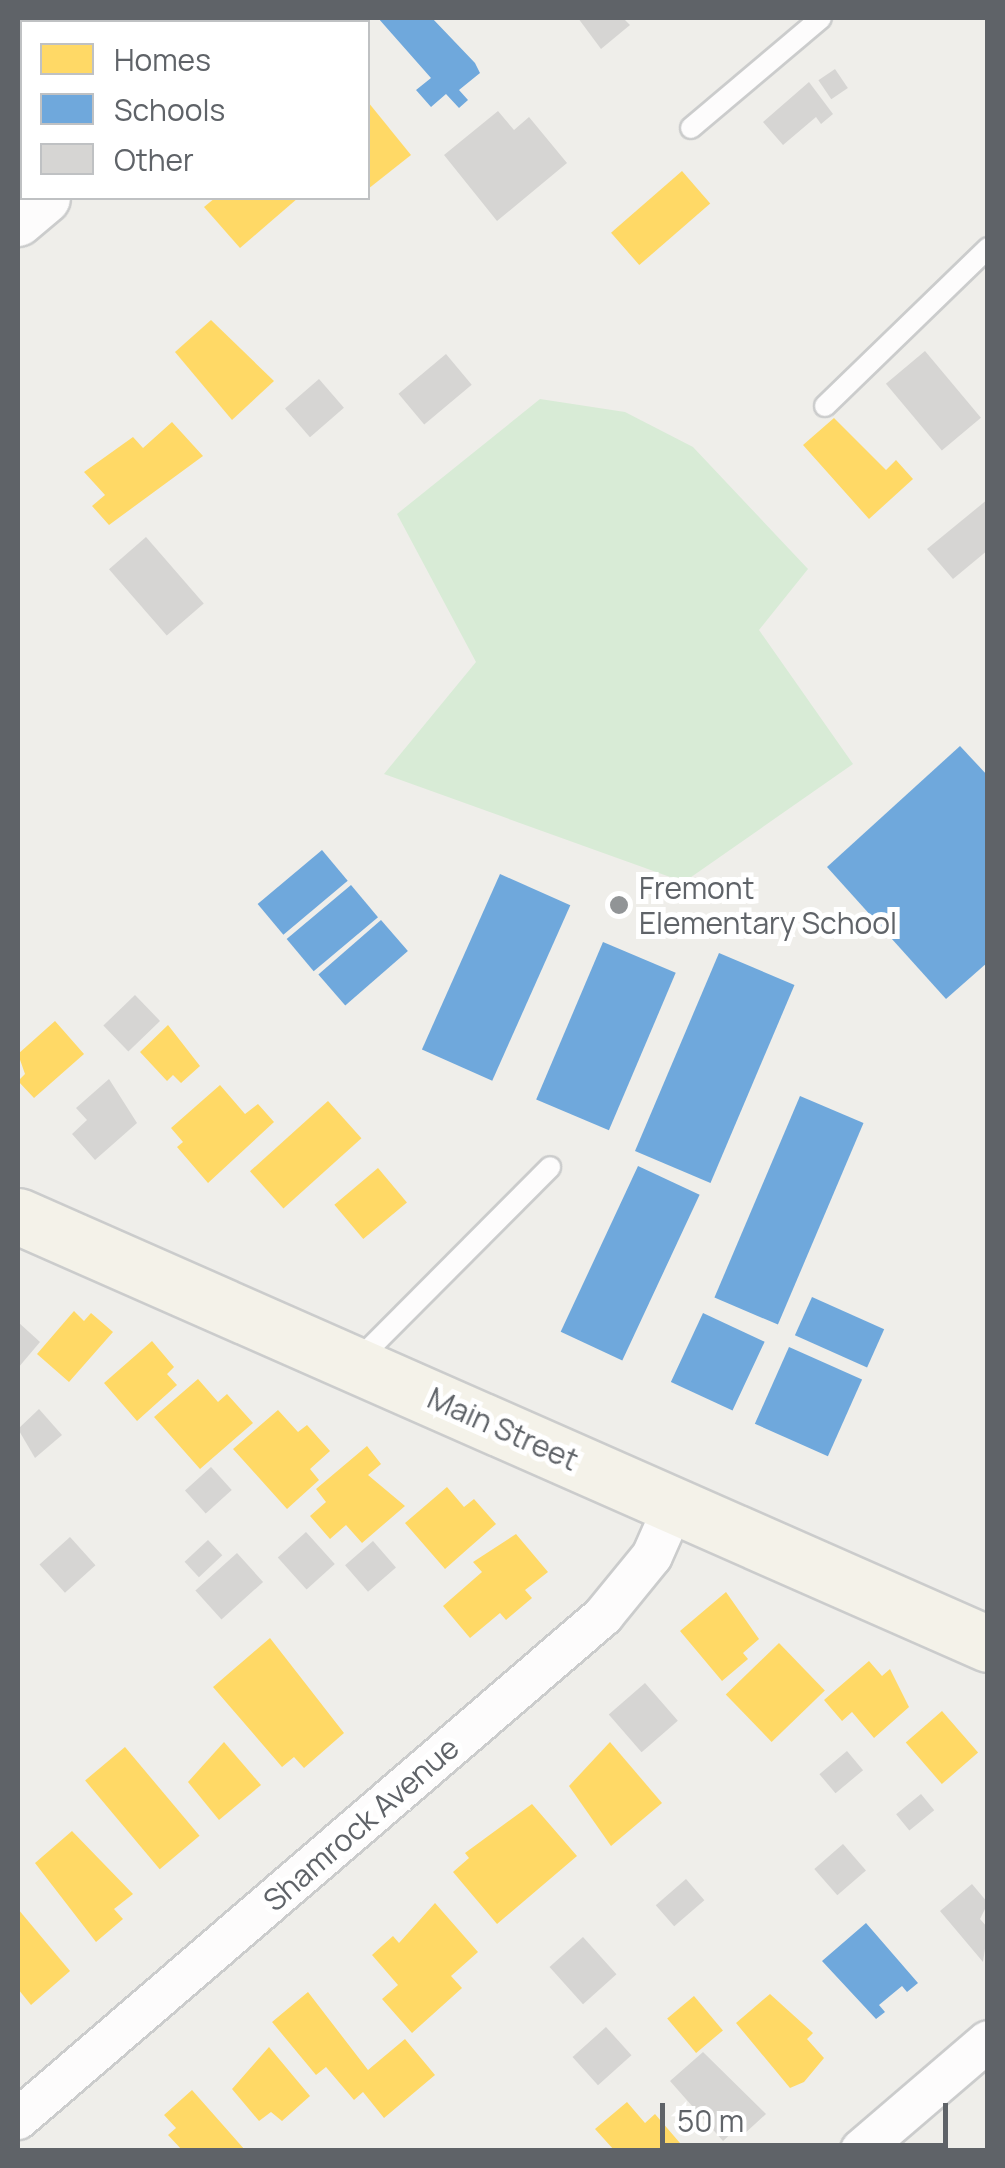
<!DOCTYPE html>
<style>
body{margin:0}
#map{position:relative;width:1005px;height:2168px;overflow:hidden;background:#efeeea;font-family:Manrope,sans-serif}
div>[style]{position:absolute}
.green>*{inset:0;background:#d8ebd6}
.homes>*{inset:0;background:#ffd966;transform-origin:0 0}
.schools>*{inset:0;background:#6fa8dc;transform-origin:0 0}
.building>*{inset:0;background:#d6d5d3;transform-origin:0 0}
.roads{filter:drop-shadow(2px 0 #cbcccc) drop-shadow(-2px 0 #cbcccc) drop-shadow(0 2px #cbcccc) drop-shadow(0 -2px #cbcccc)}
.service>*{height:20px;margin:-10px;padding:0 10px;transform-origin:10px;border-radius:10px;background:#fdfcfc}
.minor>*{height:40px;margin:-20px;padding:0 20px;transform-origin:20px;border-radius:20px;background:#fdfcfc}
.tertiary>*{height:50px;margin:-25px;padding:0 25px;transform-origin:25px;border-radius:25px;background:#fdfcfc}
.primary>*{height:55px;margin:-27.5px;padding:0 27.5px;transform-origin:27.5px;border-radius:27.5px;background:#f4f2e9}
.dots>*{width:28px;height:28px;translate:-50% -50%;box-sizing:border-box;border:5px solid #fff;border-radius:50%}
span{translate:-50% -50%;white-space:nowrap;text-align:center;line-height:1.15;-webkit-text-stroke:10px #fff;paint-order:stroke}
.poi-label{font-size:30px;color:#5f6368}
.left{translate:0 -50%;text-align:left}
.street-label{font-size:30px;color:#5f6368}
.frame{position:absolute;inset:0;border:20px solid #5f6368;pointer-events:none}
.legend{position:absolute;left:20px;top:20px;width:350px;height:180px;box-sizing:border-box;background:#fff;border:2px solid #bfc1c3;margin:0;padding:12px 18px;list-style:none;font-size:30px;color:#5f6368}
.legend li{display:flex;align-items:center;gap:20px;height:50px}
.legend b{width:50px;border:2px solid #bfc1c3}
.scale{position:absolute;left:660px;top:2103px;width:288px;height:45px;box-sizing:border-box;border:5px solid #5f6368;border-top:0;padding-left:12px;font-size:30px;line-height:35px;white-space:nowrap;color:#5f6368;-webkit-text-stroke:8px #fff;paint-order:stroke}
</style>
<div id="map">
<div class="green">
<div style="clip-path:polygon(540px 399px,625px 412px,693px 447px,808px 569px,759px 630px,853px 764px,684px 882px,384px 774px,476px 662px,397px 514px)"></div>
</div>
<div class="homes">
<div style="clip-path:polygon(18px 18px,81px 18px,22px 22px,22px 60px)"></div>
<div style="clip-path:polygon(368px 102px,411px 155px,368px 189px)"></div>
<div style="left:682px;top:171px;width:43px;height:94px;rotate:49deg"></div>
<div style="clip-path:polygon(215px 198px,298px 198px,240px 248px,204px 207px)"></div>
<div style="clip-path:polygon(211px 320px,274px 381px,232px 420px,175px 352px)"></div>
<div style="clip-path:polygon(834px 418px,886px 470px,896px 460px,913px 479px,869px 519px,803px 445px)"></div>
<div style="clip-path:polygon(172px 422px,203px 456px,109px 525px,92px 506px,105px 495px,84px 472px,133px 437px,143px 448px)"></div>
<div style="clip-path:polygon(55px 1021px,84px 1054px,34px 1098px,18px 1081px,25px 1074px,18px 1054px)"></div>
<div style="clip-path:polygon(168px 1025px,200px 1066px,181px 1083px,173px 1075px,167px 1081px,140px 1052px)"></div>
<div style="clip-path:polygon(220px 1085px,245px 1114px,258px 1104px,274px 1122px,208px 1183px,177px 1147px,183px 1142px,171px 1128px)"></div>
<div style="left:328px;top:1101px;width:50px;height:105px;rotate:48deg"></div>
<div style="left:378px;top:1168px;width:45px;height:57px;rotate:50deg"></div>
<div style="clip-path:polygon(74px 1311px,84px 1321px,91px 1313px,113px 1332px,69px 1382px,37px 1354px)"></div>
<div style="clip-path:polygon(152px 1341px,174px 1367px,167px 1374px,177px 1385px,137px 1421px,104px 1383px)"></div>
<div style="clip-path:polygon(198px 1379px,218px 1402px,227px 1394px,253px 1423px,200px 1469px,154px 1417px)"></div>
<div style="clip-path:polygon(278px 1410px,298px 1432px,307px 1425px,330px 1451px,310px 1469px,319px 1480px,287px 1509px,233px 1449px)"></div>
<div style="clip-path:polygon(367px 1446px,381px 1464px,368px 1475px,405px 1506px,362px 1543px,346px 1525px,330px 1539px,310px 1516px,326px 1502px,316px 1489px)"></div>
<div style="clip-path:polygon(447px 1487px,464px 1507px,474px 1499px,496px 1524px,445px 1569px,405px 1523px)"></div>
<div style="clip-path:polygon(516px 1534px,548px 1572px,525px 1590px,532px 1598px,506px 1620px,500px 1613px,470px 1638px,443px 1606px,482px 1572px,473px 1562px)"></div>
<div style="clip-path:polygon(726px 1592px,759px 1639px,743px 1653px,748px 1659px,722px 1681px,680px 1631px)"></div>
<div style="clip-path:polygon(270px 1638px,344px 1733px,304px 1768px,294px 1757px,282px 1767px,213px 1687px)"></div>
<div style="left:779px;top:1643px;width:66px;height:74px;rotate:46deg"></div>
<div style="clip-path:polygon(869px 1661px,882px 1676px,890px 1669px,909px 1707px,874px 1738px,852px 1712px,842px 1721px,824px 1700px)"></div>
<div style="left:942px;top:1711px;width:55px;height:48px;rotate:49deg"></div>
<div style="clip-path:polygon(224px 1742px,261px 1785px,219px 1820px,188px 1782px)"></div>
<div style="clip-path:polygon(610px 1742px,662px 1803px,611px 1846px,569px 1786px)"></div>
<div style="left:125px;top:1747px;width:116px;height:52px;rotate:50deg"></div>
<div style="clip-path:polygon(532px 1804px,577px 1856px,497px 1924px,453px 1872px,469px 1858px,465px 1853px)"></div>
<div style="clip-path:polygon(72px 1831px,133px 1894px,114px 1909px,123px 1919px,96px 1942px,35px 1863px)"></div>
<div style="clip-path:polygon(435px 1903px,478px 1952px,451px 1976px,462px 1988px,412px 2033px,382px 1999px,398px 1985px,372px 1955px,393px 1936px,399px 1943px)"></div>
<div style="clip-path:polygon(18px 1909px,70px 1971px,31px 2005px,18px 1989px)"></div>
<div style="clip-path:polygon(308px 1992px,368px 2070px,405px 2039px,435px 2075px,384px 2118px,363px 2092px,354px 2100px,326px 2067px,316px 2075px,272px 2022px)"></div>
<div style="clip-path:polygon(770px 1994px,813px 2033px,807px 2039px,824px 2058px,804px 2082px,790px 2088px,736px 2023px)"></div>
<div style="left:694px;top:1996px;width:45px;height:35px;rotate:50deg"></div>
<div style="clip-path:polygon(269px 2047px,310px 2096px,282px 2121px,271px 2112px,259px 2121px,232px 2089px)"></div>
<div style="clip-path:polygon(192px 2090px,245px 2150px,182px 2150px,168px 2135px,176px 2128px,164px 2115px)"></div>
<div style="clip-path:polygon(627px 2102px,645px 2123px,655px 2114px,686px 2150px,614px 2150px,595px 2129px)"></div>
</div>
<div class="schools">
<div style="clip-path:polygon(378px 18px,432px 18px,475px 63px,480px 73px,459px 90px,468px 100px,459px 108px,446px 94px,431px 107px,416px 90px,431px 78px)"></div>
<div style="clip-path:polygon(960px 746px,988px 776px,988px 962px,946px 999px,827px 867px)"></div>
<div style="left:322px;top:850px;width:40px;height:84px;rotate:50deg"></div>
<div style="left:500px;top:874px;width:77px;height:192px;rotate:24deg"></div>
<div style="left:351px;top:885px;width:42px;height:84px;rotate:50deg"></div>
<div style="left:381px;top:920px;width:41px;height:83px;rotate:49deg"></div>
<div style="left:603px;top:942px;width:79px;height:171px;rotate:23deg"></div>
<div style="left:719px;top:953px;width:82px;height:215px;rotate:23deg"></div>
<div style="left:800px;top:1096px;width:69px;height:219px;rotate:23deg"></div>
<div style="left:638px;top:1166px;width:68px;height:183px;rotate:25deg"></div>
<div style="left:812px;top:1297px;width:79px;height:42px;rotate:24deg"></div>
<div style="left:703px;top:1313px;width:68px;height:76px;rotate:25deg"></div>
<div style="left:789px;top:1347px;width:80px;height:84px;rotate:24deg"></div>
<div style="clip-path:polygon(866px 1923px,918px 1983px,907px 1992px,902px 1986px,879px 2005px,885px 2012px,876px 2019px,822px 1961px)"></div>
</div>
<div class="building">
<div style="clip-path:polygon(578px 18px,623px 18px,630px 25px,601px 49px)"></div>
<div style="left:835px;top:69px;width:23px;height:20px;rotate:56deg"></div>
<div style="clip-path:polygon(809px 82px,833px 114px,821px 124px,816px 117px,783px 145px,763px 122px)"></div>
<div style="clip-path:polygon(498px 111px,514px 130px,529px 117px,567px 163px,497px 221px,444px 155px)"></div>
<div style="left:925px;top:351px;width:87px;height:51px;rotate:50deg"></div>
<div style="left:446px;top:354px;width:40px;height:62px;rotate:50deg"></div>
<div style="left:319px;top:379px;width:38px;height:45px;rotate:49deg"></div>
<div style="clip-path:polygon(988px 499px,988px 550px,953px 579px,927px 549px)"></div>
<div style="left:146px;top:537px;width:88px;height:49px;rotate:49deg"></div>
<div style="left:135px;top:995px;width:36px;height:44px;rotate:46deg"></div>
<div style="clip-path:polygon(109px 1079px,137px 1123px,95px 1160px,72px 1134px,87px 1120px,76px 1108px)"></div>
<div style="clip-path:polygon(18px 1322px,40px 1342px,18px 1368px)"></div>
<div style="clip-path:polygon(39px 1409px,62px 1435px,35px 1458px,18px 1429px)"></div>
<div style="left:211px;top:1467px;width:31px;height:35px;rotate:48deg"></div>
<div style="left:306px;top:1532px;width:43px;height:38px;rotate:48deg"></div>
<div style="left:70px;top:1537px;width:38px;height:41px;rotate:48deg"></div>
<div style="left:208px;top:1540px;width:21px;height:32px;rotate:47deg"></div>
<div style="left:373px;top:1541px;width:35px;height:37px;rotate:49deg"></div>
<div style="left:237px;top:1553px;width:39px;height:56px;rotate:48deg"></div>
<div style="left:645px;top:1683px;width:50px;height:48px;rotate:49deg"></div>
<div style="left:847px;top:1751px;width:25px;height:36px;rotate:50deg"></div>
<div style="left:921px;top:1794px;width:21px;height:32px;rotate:51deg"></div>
<div style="left:843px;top:1844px;width:35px;height:38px;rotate:49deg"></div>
<div style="left:686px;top:1879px;width:28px;height:40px;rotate:49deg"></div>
<div style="clip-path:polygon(972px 1884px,988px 1903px,980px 1919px,988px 1928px,983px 1962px,940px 1911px)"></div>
<div style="left:583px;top:1937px;width:50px;height:45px;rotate:48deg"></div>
<div style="left:606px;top:2027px;width:38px;height:45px;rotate:48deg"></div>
<div style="clip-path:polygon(703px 2052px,766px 2114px,743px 2135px,737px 2128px,723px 2141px,670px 2081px)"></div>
</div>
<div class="roads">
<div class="service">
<div style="left:691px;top:128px;width:170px;rotate:-40.2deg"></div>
<div style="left:825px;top:406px;width:227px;rotate:-44.1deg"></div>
<div style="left:356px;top:1362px;width:275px;rotate:-45.1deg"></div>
</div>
<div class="minor">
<div style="left:18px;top:2119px;width:772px;rotate:-40.69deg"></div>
<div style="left:603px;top:1616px;width:77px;rotate:-50.8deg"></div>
<div style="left:652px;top:1556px;width:57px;rotate:-66.1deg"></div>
<div style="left:861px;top:2150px;width:167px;rotate:-40.6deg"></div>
</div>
<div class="tertiary">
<div style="left:249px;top:22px;width:7px;rotate:-34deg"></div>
<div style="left:18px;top:221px;width:35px;rotate:-40deg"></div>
</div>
<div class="primary">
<div style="left:18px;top:1216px;width:1060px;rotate:23.81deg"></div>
</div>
</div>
<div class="dots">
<div style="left:619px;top:905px;background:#919496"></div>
</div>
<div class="poi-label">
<span class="left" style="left:639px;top:905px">Fremont<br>Elementary School</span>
</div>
<div class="street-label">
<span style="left:503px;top:1429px;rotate:24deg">Main Street</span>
<span style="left:361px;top:1824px;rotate:-41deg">Shamrock Avenue</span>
</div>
<div class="frame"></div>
<ul class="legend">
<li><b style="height:28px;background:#ffd966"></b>Homes</li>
<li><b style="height:28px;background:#6fa8dc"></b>Schools</li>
<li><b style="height:28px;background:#d6d5d3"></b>Other</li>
</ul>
<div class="scale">50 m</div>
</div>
